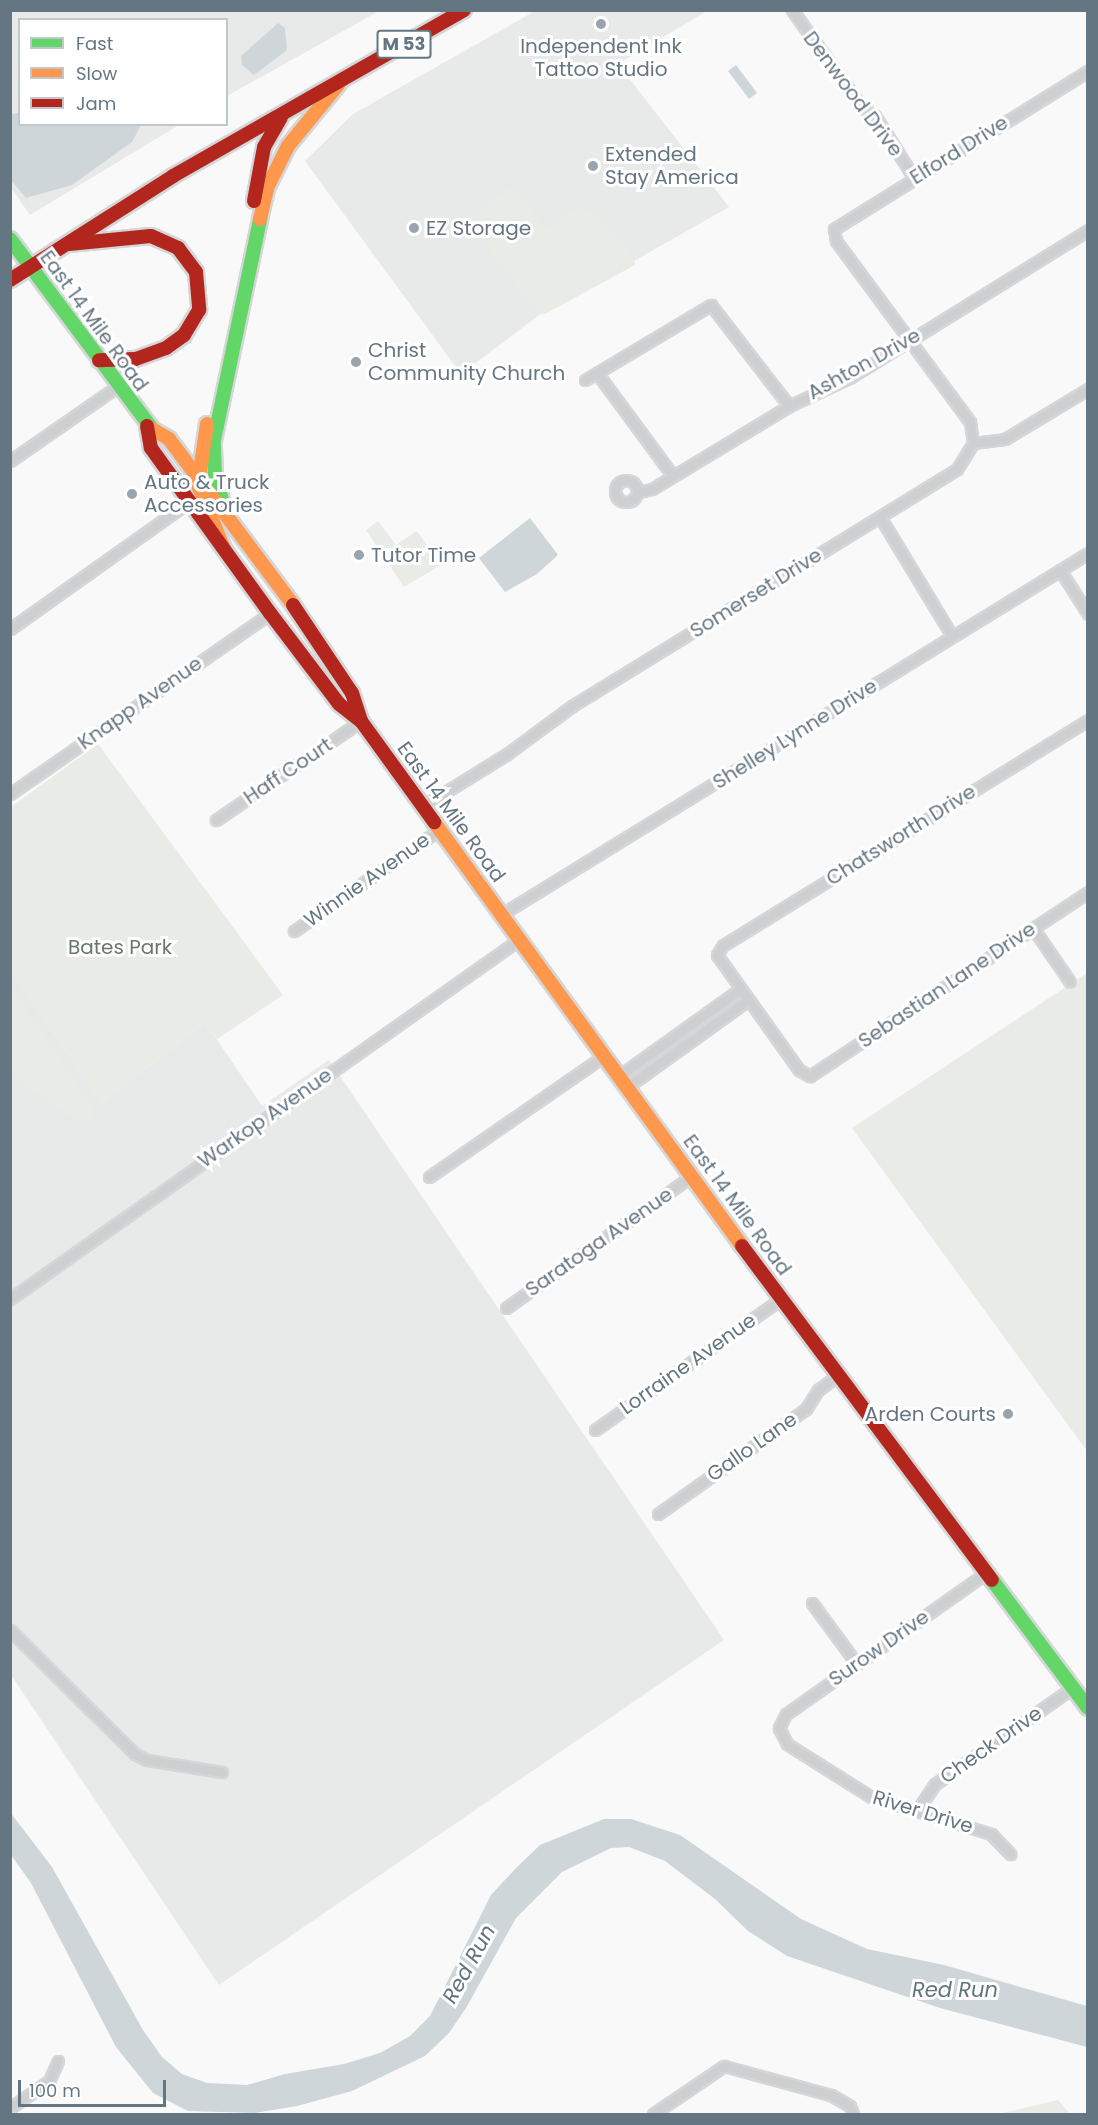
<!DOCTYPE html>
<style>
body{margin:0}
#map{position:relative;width:1098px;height:2125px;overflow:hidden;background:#f9f9f9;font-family:Poppins,sans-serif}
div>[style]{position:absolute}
.built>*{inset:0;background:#e8e9e9}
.green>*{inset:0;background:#e8ebe6}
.water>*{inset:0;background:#ced6d9;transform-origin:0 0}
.roads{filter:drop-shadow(2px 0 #d5d6d7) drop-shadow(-2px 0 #d5d6d7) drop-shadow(0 2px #d5d6d7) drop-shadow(0 -2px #d5d6d7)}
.street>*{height:9px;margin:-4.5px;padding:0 4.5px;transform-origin:4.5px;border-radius:4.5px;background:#cecfd0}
.street>.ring{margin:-4.5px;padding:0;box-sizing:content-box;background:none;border:9px solid #cecfd0;border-radius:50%}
.fast>*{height:14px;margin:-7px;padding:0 7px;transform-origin:7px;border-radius:7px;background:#63d668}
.slow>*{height:14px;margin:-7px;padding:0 7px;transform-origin:7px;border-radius:7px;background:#ff974d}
.jam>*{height:14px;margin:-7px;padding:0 7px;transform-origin:7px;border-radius:7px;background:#b3261e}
.dots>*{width:16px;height:16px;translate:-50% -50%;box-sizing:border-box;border:3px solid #fff;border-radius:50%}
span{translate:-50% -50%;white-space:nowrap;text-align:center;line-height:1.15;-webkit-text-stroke:6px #fff;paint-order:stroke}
.shield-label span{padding:2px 4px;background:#fff;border:2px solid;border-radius:4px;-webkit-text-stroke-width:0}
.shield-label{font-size:18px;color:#657683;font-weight:700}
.poi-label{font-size:20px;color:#657683}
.left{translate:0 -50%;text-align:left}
.right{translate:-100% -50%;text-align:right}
.street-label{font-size:20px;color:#657683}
.park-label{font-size:20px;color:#687a64}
.water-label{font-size:21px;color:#60757c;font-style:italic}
.frame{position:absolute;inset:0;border:12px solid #657683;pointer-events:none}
.legend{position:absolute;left:18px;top:18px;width:210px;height:108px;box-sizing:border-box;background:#fff;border:2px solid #c1c8cd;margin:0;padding:8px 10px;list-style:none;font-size:18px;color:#657683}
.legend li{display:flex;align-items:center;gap:12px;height:30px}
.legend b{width:30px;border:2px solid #c1c8cd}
.scale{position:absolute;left:18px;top:2080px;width:148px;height:27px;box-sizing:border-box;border:3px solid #657683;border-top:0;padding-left:8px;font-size:18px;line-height:21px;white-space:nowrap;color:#657683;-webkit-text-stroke:4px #fff;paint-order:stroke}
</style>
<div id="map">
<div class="built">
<div style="clip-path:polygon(10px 11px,379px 11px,227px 96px,226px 20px,20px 20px,20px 124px,179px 125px,30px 215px,11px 188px)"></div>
<div style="clip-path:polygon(535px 11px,707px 11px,618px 64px,729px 207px,539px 315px,461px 374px,305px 161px,353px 114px)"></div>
<div style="clip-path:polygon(10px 969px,102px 1103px,205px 1022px,262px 1106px,329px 1060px,724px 1640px,219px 1985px,11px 1675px)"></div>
</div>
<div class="green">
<div style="clip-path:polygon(513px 185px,546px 228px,577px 207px,598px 215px,634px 257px,635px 265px,545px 314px,534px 309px,468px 220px)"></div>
<div style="clip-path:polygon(378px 521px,396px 545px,417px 531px,441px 565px,404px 587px,366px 530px)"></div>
<div style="clip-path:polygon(98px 744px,283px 995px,217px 1039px,205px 1022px,102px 1103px,10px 969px,11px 807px)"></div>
<div style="clip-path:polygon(1087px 973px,1087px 1451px,852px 1128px)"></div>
<div style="clip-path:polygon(10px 986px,95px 1109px,94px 1120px,79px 1123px,11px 1075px)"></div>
<div style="clip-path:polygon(1058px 2100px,1070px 2114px,999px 2114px)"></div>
</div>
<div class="water">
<div style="clip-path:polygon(278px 23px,285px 28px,287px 50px,254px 75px,242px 65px,241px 56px)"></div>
<div style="left:736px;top:65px;width:35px;height:10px;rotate:53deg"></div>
<div style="clip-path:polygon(19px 113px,20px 124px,141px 125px,132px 142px,72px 185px,26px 198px,11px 180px,11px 114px)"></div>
<div style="clip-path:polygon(530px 518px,558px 555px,537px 574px,505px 592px,479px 558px)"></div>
<div style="clip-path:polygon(10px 1812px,52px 1867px,143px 2030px,162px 2057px,182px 2074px,207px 2083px,247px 2085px,285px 2074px,344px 2064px,380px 2053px,410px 2036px,430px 2016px,491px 1895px,516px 1868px,540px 1845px,604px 1819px,631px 1819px,680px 1835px,801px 1919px,867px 1949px,944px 1965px,1087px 2006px,1087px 2047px,940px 2008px,787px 1956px,748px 1931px,715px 1899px,665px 1861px,629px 1847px,611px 1848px,562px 1872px,516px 1918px,466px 2008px,449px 2033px,425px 2056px,352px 2091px,297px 2106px,255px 2113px,188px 2111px,153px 2093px,116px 2047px,31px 1883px,11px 1855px)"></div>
</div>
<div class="roads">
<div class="street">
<div style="left:792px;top:10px;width:118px;rotate:54.3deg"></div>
<div style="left:861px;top:106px;width:17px;rotate:36deg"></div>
<div style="left:875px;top:116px;width:73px;rotate:57.8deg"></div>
<div style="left:597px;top:373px;width:128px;rotate:53.6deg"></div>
<div style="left:585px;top:380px;width:147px;rotate:-30.8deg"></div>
<div style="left:711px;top:305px;width:128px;rotate:52.3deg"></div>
<div style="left:973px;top:443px;width:32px;rotate:-7deg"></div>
<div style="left:1005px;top:439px;width:97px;rotate:-31.1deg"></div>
<div style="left:10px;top:461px;width:131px;rotate:-34.8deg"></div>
<div class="ring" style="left:615px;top:480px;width:13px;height:13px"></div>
<div style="left:638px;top:492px;width:14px;rotate:-12deg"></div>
<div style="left:652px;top:489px;width:160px;rotate:-31.2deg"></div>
<div style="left:789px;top:406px;width:68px;rotate:-25.1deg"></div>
<div style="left:851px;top:377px;width:279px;rotate:-31.8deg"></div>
<div style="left:880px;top:517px;width:139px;rotate:58.8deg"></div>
<div style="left:1060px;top:570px;width:52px;rotate:57.5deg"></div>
<div style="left:10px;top:629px;width:219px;rotate:-35.4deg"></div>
<div style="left:1088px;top:720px;width:429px;rotate:148.3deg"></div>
<div style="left:723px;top:945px;width:12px;rotate:121deg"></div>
<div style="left:717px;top:955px;width:141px;rotate:54.5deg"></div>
<div style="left:799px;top:1070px;width:13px;rotate:29deg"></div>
<div style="left:810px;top:1076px;width:333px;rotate:-33.5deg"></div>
<div style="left:10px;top:794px;width:317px;rotate:-34.8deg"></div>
<div style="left:423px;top:806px;width:99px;rotate:-31.8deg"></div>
<div style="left:507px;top:754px;width:81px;rotate:-36.4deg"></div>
<div style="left:572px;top:706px;width:452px;rotate:-31.6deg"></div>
<div style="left:957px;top:469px;width:31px;rotate:-58deg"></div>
<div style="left:973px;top:443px;width:21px;rotate:-98deg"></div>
<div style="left:970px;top:422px;width:225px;rotate:-126.5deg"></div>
<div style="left:836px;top:241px;width:12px;rotate:-99deg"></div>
<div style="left:834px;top:229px;width:299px;rotate:-31.9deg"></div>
<div style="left:216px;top:820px;width:176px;rotate:-34.3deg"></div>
<div style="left:502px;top:914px;width:688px;rotate:-31.63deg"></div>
<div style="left:1033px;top:928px;width:65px;rotate:55.6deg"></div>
<div style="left:294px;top:931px;width:178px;rotate:-34.9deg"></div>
<div style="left:619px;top:1076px;width:149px;rotate:-35.7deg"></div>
<div style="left:627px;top:1087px;width:149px;rotate:-35.7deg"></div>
<div style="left:429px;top:1177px;width:213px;rotate:-34.7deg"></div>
<div style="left:10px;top:1299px;width:624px;rotate:-35.22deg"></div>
<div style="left:506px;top:1308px;width:228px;rotate:-35.4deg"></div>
<div style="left:595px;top:1430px;width:228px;rotate:-35.2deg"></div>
<div style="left:658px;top:1514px;width:181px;rotate:-35.4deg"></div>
<div style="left:806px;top:1409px;width:22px;rotate:-58deg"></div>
<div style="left:818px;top:1390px;width:26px;rotate:-36deg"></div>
<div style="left:986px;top:1573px;width:245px;rotate:144.8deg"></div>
<div style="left:786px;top:1714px;width:16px;rotate:117deg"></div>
<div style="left:779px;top:1728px;width:18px;rotate:63deg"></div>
<div style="left:787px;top:1744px;width:99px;rotate:32.2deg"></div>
<div style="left:871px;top:1797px;width:126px;rotate:17.1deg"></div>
<div style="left:991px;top:1834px;width:28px;rotate:46deg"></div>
<div style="left:812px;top:1603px;width:74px;rotate:53.7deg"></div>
<div style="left:10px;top:1630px;width:176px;rotate:44.8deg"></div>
<div style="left:135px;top:1754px;width:13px;rotate:27deg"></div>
<div style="left:147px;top:1760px;width:76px;rotate:9.1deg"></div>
<div style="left:918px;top:1809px;width:30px;rotate:-56deg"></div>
<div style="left:935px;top:1784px;width:167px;rotate:-35deg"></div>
<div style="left:10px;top:2108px;width:47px;rotate:-34.7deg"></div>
<div style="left:49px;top:2081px;width:22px;rotate:-66deg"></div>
<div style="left:653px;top:2114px;width:86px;rotate:-34.1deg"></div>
<div style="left:724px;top:2066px;width:111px;rotate:15.2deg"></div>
<div style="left:831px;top:2095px;width:22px;rotate:30deg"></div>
<div style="left:850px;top:2106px;width:9px;rotate:69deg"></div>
</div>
<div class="fast">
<div style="left:10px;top:239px;width:237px;rotate:53.2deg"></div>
<div style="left:227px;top:516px;width:41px;rotate:-107.1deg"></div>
<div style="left:215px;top:477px;width:37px;rotate:-92deg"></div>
<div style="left:214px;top:440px;width:226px;rotate:-78.2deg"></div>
<div style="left:992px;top:1580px;width:160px;rotate:53.1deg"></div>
</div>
<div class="slow">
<div style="left:260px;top:219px;width:32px;rotate:-77deg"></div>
<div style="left:267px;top:188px;width:47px;rotate:-63.4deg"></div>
<div style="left:288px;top:146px;width:79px;rotate:-50.7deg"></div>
<div style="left:207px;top:424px;width:62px;rotate:98.4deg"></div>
<div style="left:198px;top:485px;width:69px;rotate:67.9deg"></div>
<div style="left:152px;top:429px;width:20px;rotate:30deg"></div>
<div style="left:169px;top:439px;width:207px;rotate:53.2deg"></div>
<div style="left:434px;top:822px;width:524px;rotate:54deg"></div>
</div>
<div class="jam">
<div style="left:254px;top:201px;width:55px;rotate:-79.5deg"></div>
<div style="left:264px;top:147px;width:34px;rotate:-60deg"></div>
<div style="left:69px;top:244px;width:82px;rotate:-5.6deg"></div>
<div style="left:151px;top:236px;width:30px;rotate:24deg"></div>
<div style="left:178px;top:248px;width:30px;rotate:53deg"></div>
<div style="left:196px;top:272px;width:38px;rotate:85deg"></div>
<div style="left:199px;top:310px;width:29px;rotate:121deg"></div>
<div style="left:184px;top:335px;width:22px;rotate:144deg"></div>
<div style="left:166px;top:348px;width:33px;rotate:160deg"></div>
<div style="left:135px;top:359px;width:36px;rotate:178deg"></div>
<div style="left:10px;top:280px;width:193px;rotate:-32.5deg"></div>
<div style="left:173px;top:176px;width:335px;rotate:-29.7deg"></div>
<div style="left:147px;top:426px;width:22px;rotate:80deg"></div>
<div style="left:151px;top:448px;width:203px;rotate:54.2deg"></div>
<div style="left:270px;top:613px;width:114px;rotate:52.8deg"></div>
<div style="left:339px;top:704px;width:28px;rotate:38deg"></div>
<div style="left:361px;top:721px;width:125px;rotate:54.1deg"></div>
<div style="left:293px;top:605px;width:106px;rotate:56.2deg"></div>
<div style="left:352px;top:693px;width:29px;rotate:72deg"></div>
<div style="left:742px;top:1246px;width:417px;rotate:53.2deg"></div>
</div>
</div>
<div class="dots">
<div style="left:601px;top:24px;background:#99a4ac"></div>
<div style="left:593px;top:166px;background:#99a4ac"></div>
<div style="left:414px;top:228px;background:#99a4ac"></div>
<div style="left:356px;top:362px;background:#99a4ac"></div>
<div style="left:132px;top:494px;background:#99a4ac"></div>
<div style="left:359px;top:555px;background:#99a4ac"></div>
<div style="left:1008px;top:1414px;background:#99a4ac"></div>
</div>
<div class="shield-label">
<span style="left:404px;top:44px">M 53</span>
</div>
<div class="poi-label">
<span style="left:601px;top:58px">Independent Ink<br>Tattoo Studio</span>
<span class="left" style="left:605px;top:166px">Extended<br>Stay America</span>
<span class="left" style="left:426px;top:228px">EZ Storage</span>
<span class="left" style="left:368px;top:362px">Christ<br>Community Church</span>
<span class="left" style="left:144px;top:494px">Auto &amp; Truck<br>Accessories</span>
<span class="left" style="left:371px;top:555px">Tutor Time</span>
<span class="right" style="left:996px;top:1414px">Arden Courts</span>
</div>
<div class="street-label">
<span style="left:853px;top:94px;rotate:53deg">Denwood Drive</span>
<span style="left:959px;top:150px;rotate:-32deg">Elford Drive</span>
<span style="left:94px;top:321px;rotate:54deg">East 14 Mile Road</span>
<span style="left:864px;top:364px;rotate:-29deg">Ashton Drive</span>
<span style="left:756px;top:593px;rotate:-32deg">Somerset Drive</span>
<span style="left:140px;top:703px;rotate:-35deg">Knapp Avenue</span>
<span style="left:795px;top:734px;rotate:-32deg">Shelley Lynne Drive</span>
<span style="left:288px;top:771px;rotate:-34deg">Haff Court</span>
<span style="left:451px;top:812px;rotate:54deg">East 14 Mile Road</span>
<span style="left:901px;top:835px;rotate:-32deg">Chatsworth Drive</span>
<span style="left:367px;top:880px;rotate:-35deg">Winnie Avenue</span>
<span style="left:947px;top:985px;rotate:-34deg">Sebastian Lane Drive</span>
<span style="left:265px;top:1118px;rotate:-35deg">Warkop Avenue</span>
<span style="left:737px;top:1205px;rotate:54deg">East 14 Mile Road</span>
<span style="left:599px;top:1242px;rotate:-35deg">Saratoga Avenue</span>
<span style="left:688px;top:1364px;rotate:-35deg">Lorraine Avenue</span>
<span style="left:752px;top:1447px;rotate:-35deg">Gallo Lane</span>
<span style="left:879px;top:1648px;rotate:-35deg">Surow Drive</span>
<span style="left:991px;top:1745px;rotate:-35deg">Check Drive</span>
<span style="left:923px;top:1812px;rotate:17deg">River Drive</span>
</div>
<div class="park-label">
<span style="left:120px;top:947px">Bates Park</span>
</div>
<div class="water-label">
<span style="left:469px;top:1964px;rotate:-61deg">Red Run</span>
<span style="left:955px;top:1990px">Red Run</span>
</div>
<div class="frame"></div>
<ul class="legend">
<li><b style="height:8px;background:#63d668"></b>Fast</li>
<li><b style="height:8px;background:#ff974d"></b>Slow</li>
<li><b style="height:8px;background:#b3261e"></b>Jam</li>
</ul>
<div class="scale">100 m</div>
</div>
